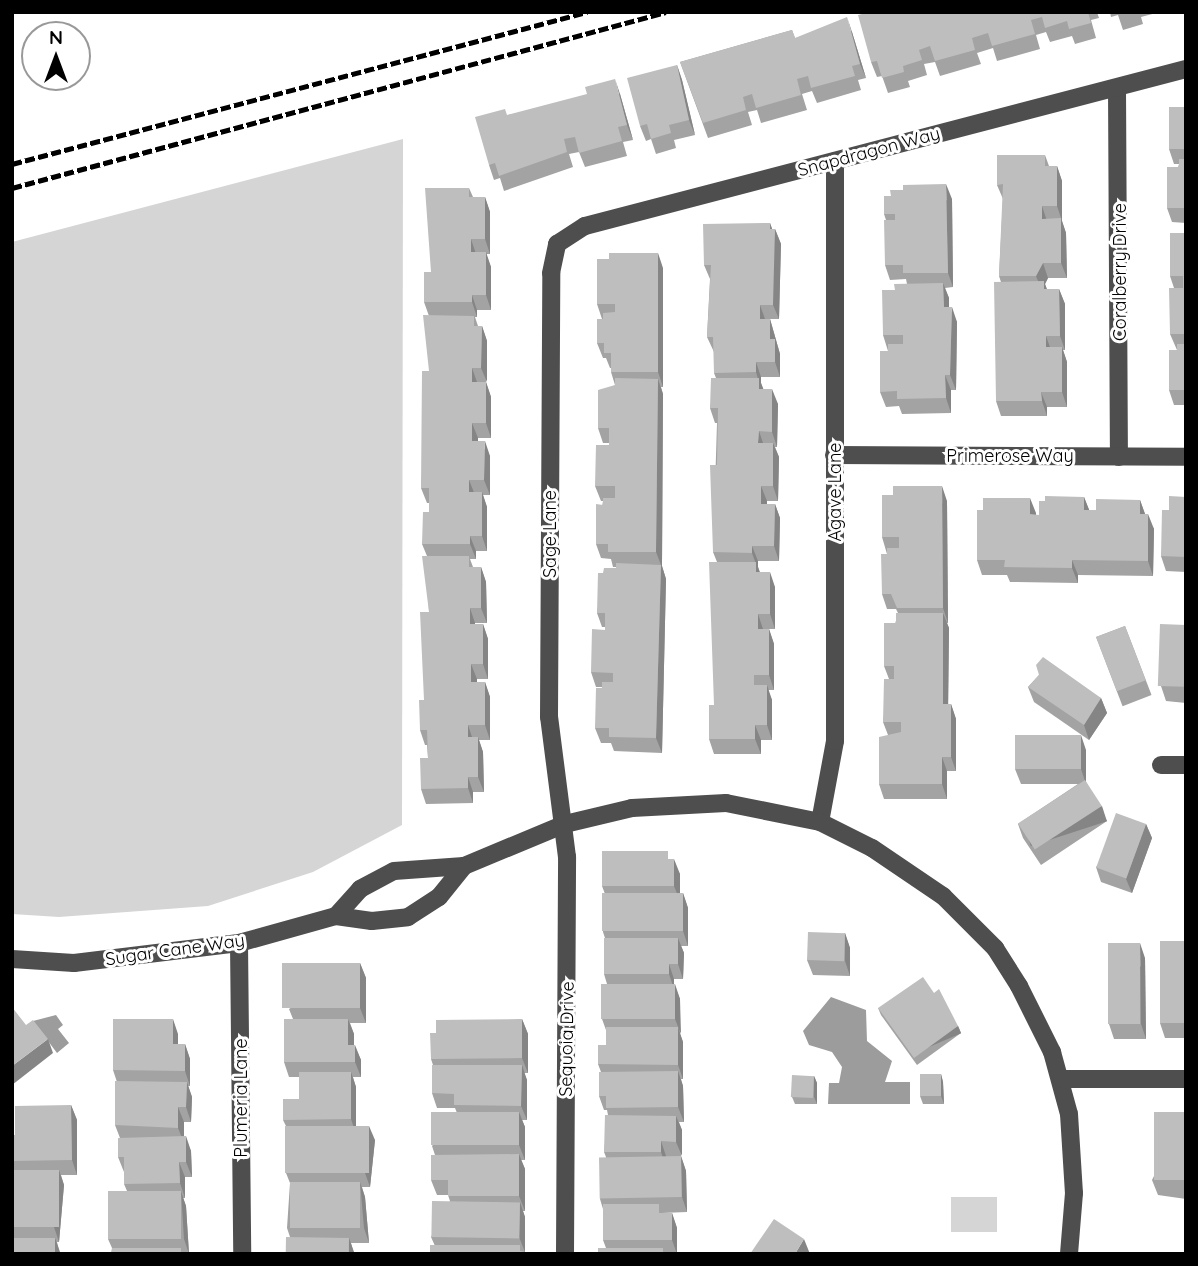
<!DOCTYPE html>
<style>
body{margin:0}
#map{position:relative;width:1198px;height:1266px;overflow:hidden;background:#fff;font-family:Quicksand,sans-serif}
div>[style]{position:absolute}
.green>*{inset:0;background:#d5d5d5;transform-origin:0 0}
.water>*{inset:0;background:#9c9c9c}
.minor>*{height:18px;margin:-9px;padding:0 9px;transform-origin:9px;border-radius:9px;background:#4e4e4e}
.rail>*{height:5px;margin-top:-2.5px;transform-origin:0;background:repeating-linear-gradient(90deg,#000 0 10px,transparent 0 13.5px)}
.wall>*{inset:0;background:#a3a3a3;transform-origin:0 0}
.shaded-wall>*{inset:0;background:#858585;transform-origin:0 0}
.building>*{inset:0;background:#bebebe;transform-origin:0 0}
span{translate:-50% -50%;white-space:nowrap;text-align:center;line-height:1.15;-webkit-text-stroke:6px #fff;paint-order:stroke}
.street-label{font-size:18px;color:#000}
.frame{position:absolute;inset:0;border:14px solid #000;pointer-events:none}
.north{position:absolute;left:21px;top:21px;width:70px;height:70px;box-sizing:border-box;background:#fff;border:2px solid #999;border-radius:50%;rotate:0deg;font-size:19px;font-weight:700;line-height:28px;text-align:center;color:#000}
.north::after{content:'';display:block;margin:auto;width:24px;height:32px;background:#000;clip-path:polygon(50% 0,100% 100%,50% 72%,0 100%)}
</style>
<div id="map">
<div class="green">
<div style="clip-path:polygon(403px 139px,402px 825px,313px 872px,208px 906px,59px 917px,12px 914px,12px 242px)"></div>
<div style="left:951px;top:1197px;width:46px;height:35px"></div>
</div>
<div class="water">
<div style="clip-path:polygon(831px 997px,866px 1010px,867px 1041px,892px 1061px,885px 1082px,910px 1082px,910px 1104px,828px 1104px,829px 1083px,839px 1083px,842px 1067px,832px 1052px,809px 1045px,803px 1031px)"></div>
<div style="clip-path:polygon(56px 1015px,63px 1025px,58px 1029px,69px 1043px,57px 1053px,33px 1021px)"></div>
</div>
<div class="minor">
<div style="left:1117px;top:88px;width:369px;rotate:89.7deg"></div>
<div style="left:834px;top:455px;width:352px;rotate:0.3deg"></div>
<div style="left:1161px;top:765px;width:25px"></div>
<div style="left:820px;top:822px;width:82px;rotate:-79.5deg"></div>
<div style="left:835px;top:741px;width:580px;rotate:-90deg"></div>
<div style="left:336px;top:916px;width:36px;rotate:-48deg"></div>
<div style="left:360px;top:889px;width:38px;rotate:-28deg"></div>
<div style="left:394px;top:871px;width:70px;rotate:-4.1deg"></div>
<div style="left:464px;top:866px;width:109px;rotate:-22.6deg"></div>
<div style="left:565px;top:824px;width:69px;rotate:-13.4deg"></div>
<div style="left:632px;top:808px;width:94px;rotate:-3deg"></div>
<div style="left:726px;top:803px;width:96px;rotate:11.4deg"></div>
<div style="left:820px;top:822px;width:58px;rotate:26.6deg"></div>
<div style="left:872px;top:848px;width:86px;rotate:34.1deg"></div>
<div style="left:943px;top:896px;width:74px;rotate:45deg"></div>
<div style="left:995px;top:948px;width:45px;rotate:57.7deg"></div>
<div style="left:1019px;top:986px;width:74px;rotate:63.4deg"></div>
<div style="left:1052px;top:1052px;width:64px;rotate:74.7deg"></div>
<div style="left:1069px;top:1114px;width:79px;rotate:86.4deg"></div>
<div style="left:1074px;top:1193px;width:61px;rotate:94.7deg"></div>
<div style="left:239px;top:943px;width:311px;rotate:89.4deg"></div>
<div style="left:12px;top:959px;width:62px;rotate:3.7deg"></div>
<div style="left:74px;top:963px;width:166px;rotate:-6.9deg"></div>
<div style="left:239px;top:943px;width:101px;rotate:-15.6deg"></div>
<div style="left:336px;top:916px;width:36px;rotate:8deg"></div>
<div style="left:372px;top:921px;width:36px;rotate:-6deg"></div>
<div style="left:408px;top:917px;width:37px;rotate:-33deg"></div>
<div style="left:439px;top:897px;width:40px;rotate:-51deg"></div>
<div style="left:1062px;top:1079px;width:124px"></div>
<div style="left:565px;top:1254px;width:397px;rotate:-89.7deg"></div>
<div style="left:567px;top:857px;width:141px;rotate:-97.3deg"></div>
<div style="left:549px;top:717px;width:444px;rotate:-89.7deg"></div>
<div style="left:551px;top:273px;width:30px;rotate:-78deg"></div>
<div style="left:557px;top:244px;width:33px;rotate:-33deg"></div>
<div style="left:585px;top:226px;width:621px;rotate:-14.64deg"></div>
</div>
<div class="rail">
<div style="left:12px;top:164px;width:595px;rotate:-14.81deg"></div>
<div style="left:12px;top:188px;width:677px;rotate:-15.06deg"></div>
</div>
<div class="wall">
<div style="clip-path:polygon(870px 12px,1097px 12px,1099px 18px,1091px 20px,1096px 38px,1075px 44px,1072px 36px,1050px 42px,1046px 32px,1036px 35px,1040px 49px,997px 61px,993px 48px,977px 53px,981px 64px,940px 76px,935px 62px,924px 64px,927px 75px,908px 81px,910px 87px,888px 93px,882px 76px,877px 77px,871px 62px)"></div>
<div style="clip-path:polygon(1110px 12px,1160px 12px,1141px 17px,1143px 24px,1123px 30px,1118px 15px,1111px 17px)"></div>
<div style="clip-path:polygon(792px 30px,795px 38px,852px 32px,866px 78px,858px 80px,861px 90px,817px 103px,812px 91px,802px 94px,807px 110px,761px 123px,757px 110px,748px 112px,752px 125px,708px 138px,680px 62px)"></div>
<div style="clip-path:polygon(677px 65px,682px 80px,695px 135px,674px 140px,676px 148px,656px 154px,651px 139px,646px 141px,640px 126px)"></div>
<div style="clip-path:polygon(620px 94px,633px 140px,623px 142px,627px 156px,585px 167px,579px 152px,569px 154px,573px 167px,504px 191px,500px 178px,494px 180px,489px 165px,508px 115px)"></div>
<div style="clip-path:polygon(1186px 98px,1186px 223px,1172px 222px,1167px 208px,1179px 164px,1174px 164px,1169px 149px,1184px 107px)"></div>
<div style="clip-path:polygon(1045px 155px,1049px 166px,1057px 166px,1062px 181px,1062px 221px,1066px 233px,1067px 278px,1048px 278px,1045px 284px,1047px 289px,1059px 289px,1065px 304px,1065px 350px,1063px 350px,1067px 362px,1067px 407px,1047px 407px,1047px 416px,1001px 416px,996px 401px,1001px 282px,999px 276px,1003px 199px,997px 185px)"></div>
<div style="clip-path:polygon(469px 188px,473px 197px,485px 197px,490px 212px,490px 254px,486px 254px,491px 267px,491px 310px,477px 310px,477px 317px,475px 317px,478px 326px,482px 326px,487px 341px,486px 382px,491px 397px,491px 438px,478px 438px,478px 441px,490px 456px,490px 495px,483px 495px,487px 507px,487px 551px,476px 551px,476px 559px,470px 559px,473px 567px,481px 567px,486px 582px,487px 623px,475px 623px,475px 624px,483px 624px,488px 639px,488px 679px,477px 679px,477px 682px,485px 682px,490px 697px,490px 740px,479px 740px,483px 752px,484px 792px,473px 792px,473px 803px,426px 804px,421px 789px,428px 758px,427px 745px,425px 745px,420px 730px,424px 700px,429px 612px,427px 556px,422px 544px,429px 512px,429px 503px,427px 503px,421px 488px,429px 371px,429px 316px,424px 302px,431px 272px)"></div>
<div style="clip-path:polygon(952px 199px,953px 287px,945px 288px,949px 298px,949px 307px,957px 322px,956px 390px,951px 390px,951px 413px,902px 414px,899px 406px,886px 407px,880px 392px,888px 351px,883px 335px,907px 284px,906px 279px,890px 280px,885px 265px,886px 220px,884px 214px)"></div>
<div style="clip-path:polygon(770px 223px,772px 229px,775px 229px,781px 244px,779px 319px,770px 319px,780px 354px,780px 377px,761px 377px,761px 383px,763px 389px,778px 404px,777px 447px,775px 447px,779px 457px,778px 501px,767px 501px,767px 504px,775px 504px,780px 518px,779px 561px,758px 561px,758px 567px,760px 572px,775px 587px,775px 629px,763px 629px,769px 629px,774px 644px,774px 690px,768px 690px,772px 700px,772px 740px,761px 740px,761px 754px,714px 754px,709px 739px,714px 705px,717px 562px,713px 552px,717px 423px,715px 423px,710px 408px,716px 378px,714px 373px,714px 352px,707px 337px,710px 279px,704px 265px)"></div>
<div style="clip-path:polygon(1186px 233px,1186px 405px,1174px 405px,1169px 390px,1177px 350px,1170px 334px,1174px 288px,1170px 276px)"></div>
<div style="clip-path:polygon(663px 268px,663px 387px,661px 387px,663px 394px,662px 566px,666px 579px,662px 753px,614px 751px,611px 743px,601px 743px,595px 728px,602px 687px,596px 687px,591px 672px,605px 630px,605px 627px,602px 627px,597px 613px,603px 573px,616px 568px,616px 567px,613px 567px,611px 559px,601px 558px,596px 544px,603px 501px,601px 501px,595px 486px,609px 445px,609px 443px,603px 443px,598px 428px,615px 385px,611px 372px,611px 368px,610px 368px,606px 358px,603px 358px,597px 343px,602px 319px,597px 304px)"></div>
<div style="clip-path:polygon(1084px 497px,1089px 510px,1096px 510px,1140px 500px,1145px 514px,1154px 529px,1153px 576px,1078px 575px,1078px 583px,1010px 582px,1007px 575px,982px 575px,977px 560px,1036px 513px,1036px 515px,1039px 515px,1045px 501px)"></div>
<div style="clip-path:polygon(1186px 497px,1186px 572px,1166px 571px,1161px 556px,1169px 510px)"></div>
<div style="clip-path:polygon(947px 501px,948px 623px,947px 623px,949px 628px,948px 704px,951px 704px,956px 719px,956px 771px,947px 771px,947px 799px,884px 799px,879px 784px,888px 735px,883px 722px,889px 679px,884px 666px,898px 613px,896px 609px,887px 609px,882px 594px,887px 554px,882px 537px)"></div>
<div style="clip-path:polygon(1186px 625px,1186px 703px,1166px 701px,1161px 686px)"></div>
<div style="left:1125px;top:626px;width:74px;height:31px;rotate:69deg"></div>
<div style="clip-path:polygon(1039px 675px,1101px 698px,1107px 713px,1089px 740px,1034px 702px,1028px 687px)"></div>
<div style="clip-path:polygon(1086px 750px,1086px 782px,1107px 821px,1041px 865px,1023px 838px,1018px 824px,1078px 784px,1021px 784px,1015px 769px)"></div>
<div style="clip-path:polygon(1146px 824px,1152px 838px,1132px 893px,1101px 882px,1096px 867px)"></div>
<div style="clip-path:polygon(670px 859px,680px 874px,680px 893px,683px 893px,688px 908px,688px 946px,681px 946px,684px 953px,683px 979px,674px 979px,674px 984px,680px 999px,680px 1034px,683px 1042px,683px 1079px,681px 1079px,683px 1086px,684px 1122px,679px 1122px,682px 1130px,681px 1156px,686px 1171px,687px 1212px,662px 1213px,672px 1213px,677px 1228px,677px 1254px,598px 1254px,606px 1248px,603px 1240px,603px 1209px,600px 1199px,606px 1157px,604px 1152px,608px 1115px,607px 1110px,604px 1110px,599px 1096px,601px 1072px,598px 1064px,606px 1045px,606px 1030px,602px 1019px,607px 984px,604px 974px,605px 938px,603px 932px,605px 894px,602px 886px)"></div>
<div style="clip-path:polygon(845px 933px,850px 948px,850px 976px,813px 975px,807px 960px)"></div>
<div style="clip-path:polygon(1186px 941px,1186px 1038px,1165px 1038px,1160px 1023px)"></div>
<div style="clip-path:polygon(1145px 958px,1146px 1039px,1114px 1039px,1109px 1024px)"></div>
<div style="clip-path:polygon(360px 963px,366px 978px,366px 1023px,350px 1023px,354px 1034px,354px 1045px,361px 1060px,361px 1077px,353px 1077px,356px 1087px,356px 1126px,375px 1140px,370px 1187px,362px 1187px,365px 1197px,369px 1243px,351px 1243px,354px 1254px,286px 1254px,290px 1237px,287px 1228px,290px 1183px,286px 1173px,286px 1126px,283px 1120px,299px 1099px,299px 1077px,289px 1077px,284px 1062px,293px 1019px,289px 1009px)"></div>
<div style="clip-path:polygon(878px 1008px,958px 1026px,961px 1033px,917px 1065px,881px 1015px)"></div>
<div style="clip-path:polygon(522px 1019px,528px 1034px,528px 1073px,524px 1073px,527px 1080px,527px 1120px,522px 1120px,525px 1127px,525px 1160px,521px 1160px,525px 1169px,525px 1211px,523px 1211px,525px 1217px,525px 1252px,435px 1246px,431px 1237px,450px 1201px,448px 1195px,437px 1195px,431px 1180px,435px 1155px,432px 1146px,457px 1113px,455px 1108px,437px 1108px,432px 1093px,433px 1065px,431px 1059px,436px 1033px)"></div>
<div style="clip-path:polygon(178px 1034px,178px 1044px,185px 1044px,190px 1059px,190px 1086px,188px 1086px,192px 1097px,191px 1122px,184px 1122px,184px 1136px,191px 1151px,192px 1177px,185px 1177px,185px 1198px,183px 1198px,186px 1206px,189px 1254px,111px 1254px,112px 1248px,108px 1239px,127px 1191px,124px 1184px,124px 1172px,118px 1157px,120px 1138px,115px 1125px,117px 1082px,113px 1070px)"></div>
<div style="clip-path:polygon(941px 1074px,943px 1082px,944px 1104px,923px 1104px,920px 1096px)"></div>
<div style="clip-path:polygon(814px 1076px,817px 1083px,817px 1104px,795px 1104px,792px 1097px)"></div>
<div style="clip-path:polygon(71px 1105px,77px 1120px,77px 1175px,61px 1175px,64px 1185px,59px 1242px,57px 1242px,60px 1254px,12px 1254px,12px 1135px,15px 1135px)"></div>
<div style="clip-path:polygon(1186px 1113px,1186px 1199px,1158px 1195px,1152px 1180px)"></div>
</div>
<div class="shaded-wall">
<div style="clip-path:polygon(847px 17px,852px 32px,866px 78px,860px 64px)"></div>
<div style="clip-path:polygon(677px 65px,682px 80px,695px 135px,689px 120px)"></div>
<div style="clip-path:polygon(615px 79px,620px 94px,633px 140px,627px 125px)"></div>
<div style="clip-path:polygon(1057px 166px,1062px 181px,1062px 221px,1057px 206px)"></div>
<div style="clip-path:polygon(946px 184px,952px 199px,953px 287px,948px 273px)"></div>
<div style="clip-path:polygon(485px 197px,490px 212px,490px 254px,485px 239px)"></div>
<div style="clip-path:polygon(1042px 206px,1047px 221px,1042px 219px)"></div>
<div style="clip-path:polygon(1061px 218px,1066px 233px,1067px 278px,1061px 263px)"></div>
<div style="clip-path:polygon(770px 223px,775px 237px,775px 229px,781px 244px,779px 319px,773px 305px)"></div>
<div style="clip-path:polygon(471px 239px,476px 254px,471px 252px)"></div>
<div style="clip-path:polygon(486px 252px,491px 267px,491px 310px,486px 295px)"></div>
<div style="clip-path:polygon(658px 253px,663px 268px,663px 387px,658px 372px)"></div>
<div style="clip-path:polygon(1043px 263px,1048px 278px,1045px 284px,1049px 296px,1042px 291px,1036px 276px)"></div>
<div style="clip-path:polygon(943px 283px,949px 298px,949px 322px,944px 307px)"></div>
<div style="clip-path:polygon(1059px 289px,1065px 304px,1065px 350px,1060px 336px)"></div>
<div style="clip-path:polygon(472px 295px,477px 310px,477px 317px,472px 302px)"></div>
<div style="clip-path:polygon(760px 305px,765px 319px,760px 319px)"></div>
<div style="clip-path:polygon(952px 307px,957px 322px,956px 390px,950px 375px)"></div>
<div style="clip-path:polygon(770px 319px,780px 354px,780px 377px,775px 362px,770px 339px)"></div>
<div style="clip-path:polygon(482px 326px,487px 341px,487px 382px,481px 368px)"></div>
<div style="clip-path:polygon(1046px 336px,1051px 350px,1046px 347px)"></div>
<div style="clip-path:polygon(1062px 347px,1067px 362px,1067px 407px,1062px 392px)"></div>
<div style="clip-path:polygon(756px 362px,761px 377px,761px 383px,765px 393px,759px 389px,759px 382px,756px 372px)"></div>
<div style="clip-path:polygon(472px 368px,477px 382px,472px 382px)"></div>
<div style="clip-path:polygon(945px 375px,951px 390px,951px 413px,946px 398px)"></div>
<div style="clip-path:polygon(658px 379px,663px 394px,662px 566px,666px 579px,662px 753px,656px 738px,661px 565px,656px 552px)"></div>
<div style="clip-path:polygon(486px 382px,491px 397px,491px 438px,486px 423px)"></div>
<div style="clip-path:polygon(772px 389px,778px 404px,777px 447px,772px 432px)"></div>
<div style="clip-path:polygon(1041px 392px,1047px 407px,1047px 416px,1042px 401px)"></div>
<div style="clip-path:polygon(472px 423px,478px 438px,478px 455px,472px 441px)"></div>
<div style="clip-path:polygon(759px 431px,764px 446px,758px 443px)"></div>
<div style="clip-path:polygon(485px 441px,490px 456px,490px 495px,484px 480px)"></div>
<div style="clip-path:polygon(773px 443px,779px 457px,778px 501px,773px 486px)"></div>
<div style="clip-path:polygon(469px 480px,475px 495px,469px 492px)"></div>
<div style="clip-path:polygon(761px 486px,767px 501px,767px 518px,761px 504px)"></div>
<div style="clip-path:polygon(942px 486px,947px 501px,948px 623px,943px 608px)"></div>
<div style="clip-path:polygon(482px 492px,487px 507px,487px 551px,482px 536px)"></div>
<div style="clip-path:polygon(1084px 497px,1090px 512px,1084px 510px)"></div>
<div style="clip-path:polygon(1030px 498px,1036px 513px,1035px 529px,1030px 514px)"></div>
<div style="clip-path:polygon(1140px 500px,1145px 514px,1140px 514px)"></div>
<div style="clip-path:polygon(775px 504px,780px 518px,779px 561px,774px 546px)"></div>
<div style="clip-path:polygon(1148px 514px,1154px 529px,1153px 576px,1148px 561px)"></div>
<div style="clip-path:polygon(470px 536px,476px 551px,476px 559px,470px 544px)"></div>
<div style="clip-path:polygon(752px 546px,758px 561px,758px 567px,761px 577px,756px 572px,756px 564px,752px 553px)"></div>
<div style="clip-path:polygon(1072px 560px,1078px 575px,1078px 583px,1072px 568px)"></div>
<div style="clip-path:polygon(481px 567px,486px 582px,487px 623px,481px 608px)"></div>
<div style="clip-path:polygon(770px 572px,775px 587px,775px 629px,770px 614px)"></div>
<div style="clip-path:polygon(470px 608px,475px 623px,475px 639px,470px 624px)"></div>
<div style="clip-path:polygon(943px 613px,949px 628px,948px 719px,943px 704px)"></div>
<div style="clip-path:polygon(758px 614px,763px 629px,758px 629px)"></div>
<div style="clip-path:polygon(483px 624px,488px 639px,488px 679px,483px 664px)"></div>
<div style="clip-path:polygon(769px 629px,774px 644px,774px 690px,769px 675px)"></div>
<div style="clip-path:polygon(471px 664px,477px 679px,477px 697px,471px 682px)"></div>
<div style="clip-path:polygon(485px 682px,490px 697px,490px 740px,485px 725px)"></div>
<div style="clip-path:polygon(767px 685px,772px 700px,772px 740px,767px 725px)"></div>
<div style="clip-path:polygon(1101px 698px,1107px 713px,1089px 740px,1084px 725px)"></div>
<div style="clip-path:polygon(951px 704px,956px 719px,956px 771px,951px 757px)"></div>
<div style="clip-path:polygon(468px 725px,473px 740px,468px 737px)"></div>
<div style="clip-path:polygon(755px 725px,761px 740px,761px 754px,755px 739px)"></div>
<div style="clip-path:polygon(1081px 735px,1086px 750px,1086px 784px,1081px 769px)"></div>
<div style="clip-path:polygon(478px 737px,483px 752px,484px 792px,478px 777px)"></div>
<div style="clip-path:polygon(942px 757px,947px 771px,947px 799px,942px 784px)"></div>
<div style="clip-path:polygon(468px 777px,473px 792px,473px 803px,468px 788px)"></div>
<div style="left:1102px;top:806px;width:16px;height:80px;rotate:72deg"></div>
<div style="clip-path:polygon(1146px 824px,1152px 838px,1132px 893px,1126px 879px)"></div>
<div style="clip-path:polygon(674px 859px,680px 874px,680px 901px,674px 886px)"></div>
<div style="clip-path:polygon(683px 893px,688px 908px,688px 946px,683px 931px)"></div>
<div style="clip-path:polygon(845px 933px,850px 948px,850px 976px,845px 961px)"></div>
<div style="clip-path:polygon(678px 938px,684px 953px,683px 979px,678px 964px)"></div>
<div style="clip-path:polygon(1140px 943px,1145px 958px,1146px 1039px,1141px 1024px)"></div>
<div style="clip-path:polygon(360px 963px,366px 978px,366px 1023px,360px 1008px)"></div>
<div style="clip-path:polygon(669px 964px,674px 979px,674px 989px,669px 974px)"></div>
<div style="clip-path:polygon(675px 984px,680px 999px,681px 1034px,675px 1019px)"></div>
<div style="clip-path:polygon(173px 1019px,178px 1034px,178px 1059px,173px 1044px)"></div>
<div style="clip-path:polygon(348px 1019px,354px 1034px,354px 1060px,348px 1045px)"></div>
<div style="clip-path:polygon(522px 1019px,528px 1034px,528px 1073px,522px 1058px)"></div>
<div style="left:958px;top:1026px;width:8px;height:54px;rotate:67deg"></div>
<div style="clip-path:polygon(678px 1027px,683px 1042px,683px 1079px,678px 1065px)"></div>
<div style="clip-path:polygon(48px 1039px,53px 1053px,12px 1085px,12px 1066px)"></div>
<div style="clip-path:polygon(185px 1044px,190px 1059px,190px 1086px,185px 1071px)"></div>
<div style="clip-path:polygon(355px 1045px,361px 1060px,361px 1077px,355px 1062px)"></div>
<div style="clip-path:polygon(522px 1065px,527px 1080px,527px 1120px,521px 1106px)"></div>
<div style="clip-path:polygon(678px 1071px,683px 1086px,684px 1122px,678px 1107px)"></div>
<div style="clip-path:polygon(351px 1072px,356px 1087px,356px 1134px,351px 1119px)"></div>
<div style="clip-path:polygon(941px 1074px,943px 1082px,944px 1104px,941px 1096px)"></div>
<div style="clip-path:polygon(814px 1076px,817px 1083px,817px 1104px,814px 1097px)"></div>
<div style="clip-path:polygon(187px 1082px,192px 1097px,191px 1122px,186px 1107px)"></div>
<div style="clip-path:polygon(71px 1105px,77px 1120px,77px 1175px,72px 1160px)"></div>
<div style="clip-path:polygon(178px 1107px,184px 1122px,184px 1143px,178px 1128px)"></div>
<div style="clip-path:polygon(519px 1112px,525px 1127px,525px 1160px,519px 1145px)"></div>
<div style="clip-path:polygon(1186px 1113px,1186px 1190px,1184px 1185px)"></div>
<div style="clip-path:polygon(676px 1116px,682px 1130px,682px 1156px,676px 1142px)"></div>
<div style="clip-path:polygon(369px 1126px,375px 1140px,370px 1187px,365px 1173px)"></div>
<div style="clip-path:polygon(186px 1136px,191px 1151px,192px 1177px,186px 1162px)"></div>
<div style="clip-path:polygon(661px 1141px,666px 1156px,666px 1167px,661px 1152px)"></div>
<div style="clip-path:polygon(519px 1154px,525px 1169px,525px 1211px,519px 1196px)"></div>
<div style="clip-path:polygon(681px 1156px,686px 1171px,687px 1212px,682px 1197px)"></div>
<div style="clip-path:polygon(179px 1162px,185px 1177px,185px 1198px,180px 1183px)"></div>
<div style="clip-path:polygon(59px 1170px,64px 1185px,59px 1242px,54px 1227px)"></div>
<div style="clip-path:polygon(360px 1182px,365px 1197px,369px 1243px,364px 1228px)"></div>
<div style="clip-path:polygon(181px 1191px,186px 1206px,189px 1254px,184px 1239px)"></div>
<div style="clip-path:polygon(520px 1202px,525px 1217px,525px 1252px,519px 1237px)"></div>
<div style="clip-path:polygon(672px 1213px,677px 1228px,677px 1254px,672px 1240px)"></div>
<div style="clip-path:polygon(55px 1238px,60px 1252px,60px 1254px,55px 1254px)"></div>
<div style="clip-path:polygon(349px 1238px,354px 1252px,354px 1254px,349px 1254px)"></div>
<div style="clip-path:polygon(804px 1239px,810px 1254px,795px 1254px)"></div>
</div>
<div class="building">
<div style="clip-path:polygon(870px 12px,1088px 12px,1091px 23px,1069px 29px,1067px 21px,1045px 28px,1042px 17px,1031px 20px,1035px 34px,992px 46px,988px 33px,972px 38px,975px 50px,935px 61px,930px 46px,919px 50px,922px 60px,903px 66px,904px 72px,882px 78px,877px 61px,871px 62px,858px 15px)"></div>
<div style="clip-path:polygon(847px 17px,860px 64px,852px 66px,855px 76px,811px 88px,808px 76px,797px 79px,801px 95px,756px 108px,752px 94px,743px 97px,746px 110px,703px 123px,680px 62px,792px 30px,795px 38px)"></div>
<div style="clip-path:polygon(677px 65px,689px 120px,669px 125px,671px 133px,651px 139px,647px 124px,640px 126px,627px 78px)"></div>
<div style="clip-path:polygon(615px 79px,627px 125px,618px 127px,622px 141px,579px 153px,575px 137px,564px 139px,567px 152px,499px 176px,495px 163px,489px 165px,475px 117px,505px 109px,507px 115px,587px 94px,585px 87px)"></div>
<div style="clip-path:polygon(1184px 98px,1186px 98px,1186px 149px,1169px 149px,1169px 107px,1184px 107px)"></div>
<div style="clip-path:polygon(997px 155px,1045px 155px,1045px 166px,1057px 166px,1057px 206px,1042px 206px,1042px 219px,1061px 218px,1061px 263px,1043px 263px,1036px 276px,999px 276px,1003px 184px,997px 185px)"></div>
<div style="clip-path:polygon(1179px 159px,1186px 159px,1186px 218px,1185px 208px,1167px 208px,1167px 167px,1179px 167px)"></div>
<div style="clip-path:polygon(946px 184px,948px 273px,903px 273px,903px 265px,885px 265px,884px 220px,895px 220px,895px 214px,884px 214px,884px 196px,891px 196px,890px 190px,903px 190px,903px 185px)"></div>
<div style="clip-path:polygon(425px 188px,469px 188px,469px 197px,485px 197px,485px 239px,471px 239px,471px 252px,486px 252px,486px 295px,472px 295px,472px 302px,424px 302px,424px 272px,431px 272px)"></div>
<div style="clip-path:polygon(770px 223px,770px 229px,775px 229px,773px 305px,760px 305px,760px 319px,770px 319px,770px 339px,775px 339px,775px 362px,756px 362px,756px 372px,714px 373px,713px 337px,707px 337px,711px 265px,704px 265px,703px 224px)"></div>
<div style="clip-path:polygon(1170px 233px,1186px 233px,1186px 334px,1170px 334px,1169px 288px,1183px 288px,1183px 276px,1170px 276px)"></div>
<div style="clip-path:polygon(609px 253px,658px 253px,658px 372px,611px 372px,611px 353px,604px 353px,604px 343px,597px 343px,597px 319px,603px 319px,603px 313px,615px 312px,615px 304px,597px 304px,597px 259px,609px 259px)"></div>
<div style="clip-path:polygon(1044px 281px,1044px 289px,1059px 289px,1060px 336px,1046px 336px,1046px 347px,1062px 347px,1062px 392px,1041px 392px,1042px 401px,996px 401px,994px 282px)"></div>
<div style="clip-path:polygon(943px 283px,944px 307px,952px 307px,950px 375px,945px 375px,946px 398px,897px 399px,897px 391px,880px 392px,880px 351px,888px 351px,888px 344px,903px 344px,903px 335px,883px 335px,882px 290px,895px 290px,894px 284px)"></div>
<div style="clip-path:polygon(423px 315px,474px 316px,474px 326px,482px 326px,481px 368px,472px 368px,472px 382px,486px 382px,486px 423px,472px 423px,472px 441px,485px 441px,484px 480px,469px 480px,469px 492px,482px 492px,482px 536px,470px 536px,470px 544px,422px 544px,423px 512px,429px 512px,429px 488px,421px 488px,422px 371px,429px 371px)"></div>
<div style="clip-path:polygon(1177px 344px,1186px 344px,1186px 400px,1184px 400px,1184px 390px,1169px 390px,1169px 350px,1177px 350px)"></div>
<div style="clip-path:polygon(615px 378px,658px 379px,656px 552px,608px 552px,608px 544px,596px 544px,596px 504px,603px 505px,603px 498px,615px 498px,615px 486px,595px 486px,596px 445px,609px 445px,609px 428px,598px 428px,598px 390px,615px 385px)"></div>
<div style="clip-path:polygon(711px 378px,759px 378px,759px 389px,772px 389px,772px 432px,759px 431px,758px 443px,773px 443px,773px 486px,761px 486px,761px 504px,775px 504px,774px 546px,752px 546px,752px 553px,713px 552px,710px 465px,717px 465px,718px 408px,710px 408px)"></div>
<div style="clip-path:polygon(893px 486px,942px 486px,943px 608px,897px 608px,891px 594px,882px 594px,881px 554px,887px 554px,887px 548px,899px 548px,899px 537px,882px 537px,882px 495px,893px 495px)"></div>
<div style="clip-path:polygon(1045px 496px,1084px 497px,1084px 510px,1096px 510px,1096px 499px,1140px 500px,1140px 514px,1148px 514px,1148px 561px,1072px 560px,1072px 568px,1004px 567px,1005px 560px,977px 560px,977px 510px,983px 510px,983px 498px,1030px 498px,1030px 514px,1039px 515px,1039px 501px,1045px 501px)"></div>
<div style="clip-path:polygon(1169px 496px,1186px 497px,1186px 557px,1161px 556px,1162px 510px,1169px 510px)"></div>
<div style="clip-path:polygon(422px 556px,469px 556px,469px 567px,481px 567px,481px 608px,470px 608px,470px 624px,483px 624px,483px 664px,471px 664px,471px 682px,485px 682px,485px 725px,468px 725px,468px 737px,478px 737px,478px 777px,468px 777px,468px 788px,421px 789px,420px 758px,428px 758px,427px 730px,420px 730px,419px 700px,424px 700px,420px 612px,429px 612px)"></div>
<div style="clip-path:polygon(709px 562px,756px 562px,756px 572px,770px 572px,770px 614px,758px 614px,758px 629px,769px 629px,769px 675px,754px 675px,754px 685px,767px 685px,767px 725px,755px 725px,755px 739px,709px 739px,709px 705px,714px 705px)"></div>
<div style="clip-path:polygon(616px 563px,661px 565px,656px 738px,609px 737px,609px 728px,595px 728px,596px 688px,602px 688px,602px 682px,613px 682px,613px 673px,591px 672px,592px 629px,605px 630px,605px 613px,597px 613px,598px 573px,603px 573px,604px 568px,616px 568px)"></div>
<div style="clip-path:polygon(896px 613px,943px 613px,943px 704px,951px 704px,951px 757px,942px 757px,942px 784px,879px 784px,879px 737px,901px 732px,901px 722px,883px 722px,884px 679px,894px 679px,894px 666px,884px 666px,884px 623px,896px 623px)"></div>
<div style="left:1160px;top:624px;width:26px;height:62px;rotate:2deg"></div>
<div style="left:1125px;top:626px;width:58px;height:31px;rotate:69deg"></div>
<div style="clip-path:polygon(1043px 657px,1101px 698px,1084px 725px,1028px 687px,1039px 675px,1036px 665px)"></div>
<div style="left:1015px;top:735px;width:66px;height:34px"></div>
<div style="left:1085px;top:780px;width:31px;height:80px;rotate:57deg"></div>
<div style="left:1116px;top:813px;width:32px;height:58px;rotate:20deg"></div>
<div style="clip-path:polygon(602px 851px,668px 851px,668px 859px,674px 859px,674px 886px,602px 886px)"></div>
<div style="left:683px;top:893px;width:38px;height:81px;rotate:90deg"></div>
<div style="left:808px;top:932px;width:37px;height:28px;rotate:2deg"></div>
<div style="clip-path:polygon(604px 938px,678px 938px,678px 964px,669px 964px,669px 974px,604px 974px)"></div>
<div style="left:1160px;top:941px;width:26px;height:82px"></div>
<div style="left:1108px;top:943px;width:32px;height:81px"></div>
<div style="left:360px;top:963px;width:45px;height:78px;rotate:90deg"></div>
<div style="clip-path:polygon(923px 977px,934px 993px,939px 989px,958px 1026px,914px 1058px,878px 1008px)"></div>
<div style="left:601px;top:984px;width:74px;height:35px"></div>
<div style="clip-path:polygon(12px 1007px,26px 1025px,33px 1020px,48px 1039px,12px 1066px)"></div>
<div style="clip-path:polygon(113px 1019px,173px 1019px,173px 1044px,185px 1044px,185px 1071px,113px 1070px)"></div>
<div style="clip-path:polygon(284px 1019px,348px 1019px,348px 1045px,355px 1045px,355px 1062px,284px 1062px)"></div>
<div style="clip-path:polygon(522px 1019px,522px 1058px,431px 1059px,430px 1033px,436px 1033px,436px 1020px)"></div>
<div style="clip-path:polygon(606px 1027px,678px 1027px,678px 1065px,598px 1064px,598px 1045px,606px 1045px)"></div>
<div style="clip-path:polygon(432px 1065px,522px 1065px,521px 1106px,454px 1105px,454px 1094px,432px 1093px)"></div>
<div style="clip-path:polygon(678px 1071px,678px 1107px,606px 1108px,606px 1096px,599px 1096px,599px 1072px)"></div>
<div style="clip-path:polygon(299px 1072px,351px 1072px,351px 1119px,283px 1120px,283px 1099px,299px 1099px)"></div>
<div style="left:920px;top:1074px;width:21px;height:22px"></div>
<div style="left:792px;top:1075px;width:22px;height:22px;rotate:3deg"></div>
<div style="clip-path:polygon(115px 1081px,187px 1082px,186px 1107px,178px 1107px,178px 1128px,115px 1125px)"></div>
<div style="clip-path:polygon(71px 1105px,72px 1160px,12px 1161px,12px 1135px,15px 1135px,15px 1106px)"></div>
<div style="left:519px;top:1112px;width:33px;height:88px;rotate:90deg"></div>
<div style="left:1154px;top:1112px;width:31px;height:68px"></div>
<div style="clip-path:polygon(605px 1115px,676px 1116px,676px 1142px,661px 1141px,661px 1152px,604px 1152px)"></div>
<div style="left:285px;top:1126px;width:84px;height:47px"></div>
<div style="clip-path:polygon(186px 1136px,186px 1162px,179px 1162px,180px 1183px,124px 1184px,124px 1157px,118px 1157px,118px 1138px)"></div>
<div style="clip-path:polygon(519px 1154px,519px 1196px,448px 1196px,448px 1180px,431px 1180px,431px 1155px)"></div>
<div style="left:681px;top:1156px;width:41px;height:82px;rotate:89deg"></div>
<div style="left:12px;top:1170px;width:47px;height:57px"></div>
<div style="left:290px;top:1182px;width:70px;height:46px"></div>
<div style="left:108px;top:1191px;width:73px;height:48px"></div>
<div style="left:432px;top:1201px;width:88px;height:36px;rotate:1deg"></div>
<div style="clip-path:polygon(603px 1204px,659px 1204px,659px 1213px,672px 1213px,672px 1240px,603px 1240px)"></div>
<div style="clip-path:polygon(774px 1219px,804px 1239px,795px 1254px,750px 1254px)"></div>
<div style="left:286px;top:1237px;width:63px;height:17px;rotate:1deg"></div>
<div style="left:12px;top:1238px;width:43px;height:16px"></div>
<div style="left:520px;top:1245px;width:9px;height:90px;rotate:90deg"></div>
<div style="left:112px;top:1248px;width:69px;height:6px"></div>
<div style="left:598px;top:1248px;width:65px;height:6px"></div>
</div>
<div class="street-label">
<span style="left:869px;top:152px;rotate:-15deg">Snapdragon Way</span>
<span style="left:1120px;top:272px;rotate:-90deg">Coralberry Drive</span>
<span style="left:1010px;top:456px">Primerose Way</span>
<span style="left:835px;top:492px;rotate:-90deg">Agave Lane</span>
<span style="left:550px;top:534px;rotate:-90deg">Sage Lane</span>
<span style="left:175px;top:950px;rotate:-8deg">Sugar Cane Way</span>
<span style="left:567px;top:1039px;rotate:-89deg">Sequoia Drive</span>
<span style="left:241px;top:1098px;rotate:-90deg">Plumeria Lane</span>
</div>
<div class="frame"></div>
<div class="north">N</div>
</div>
